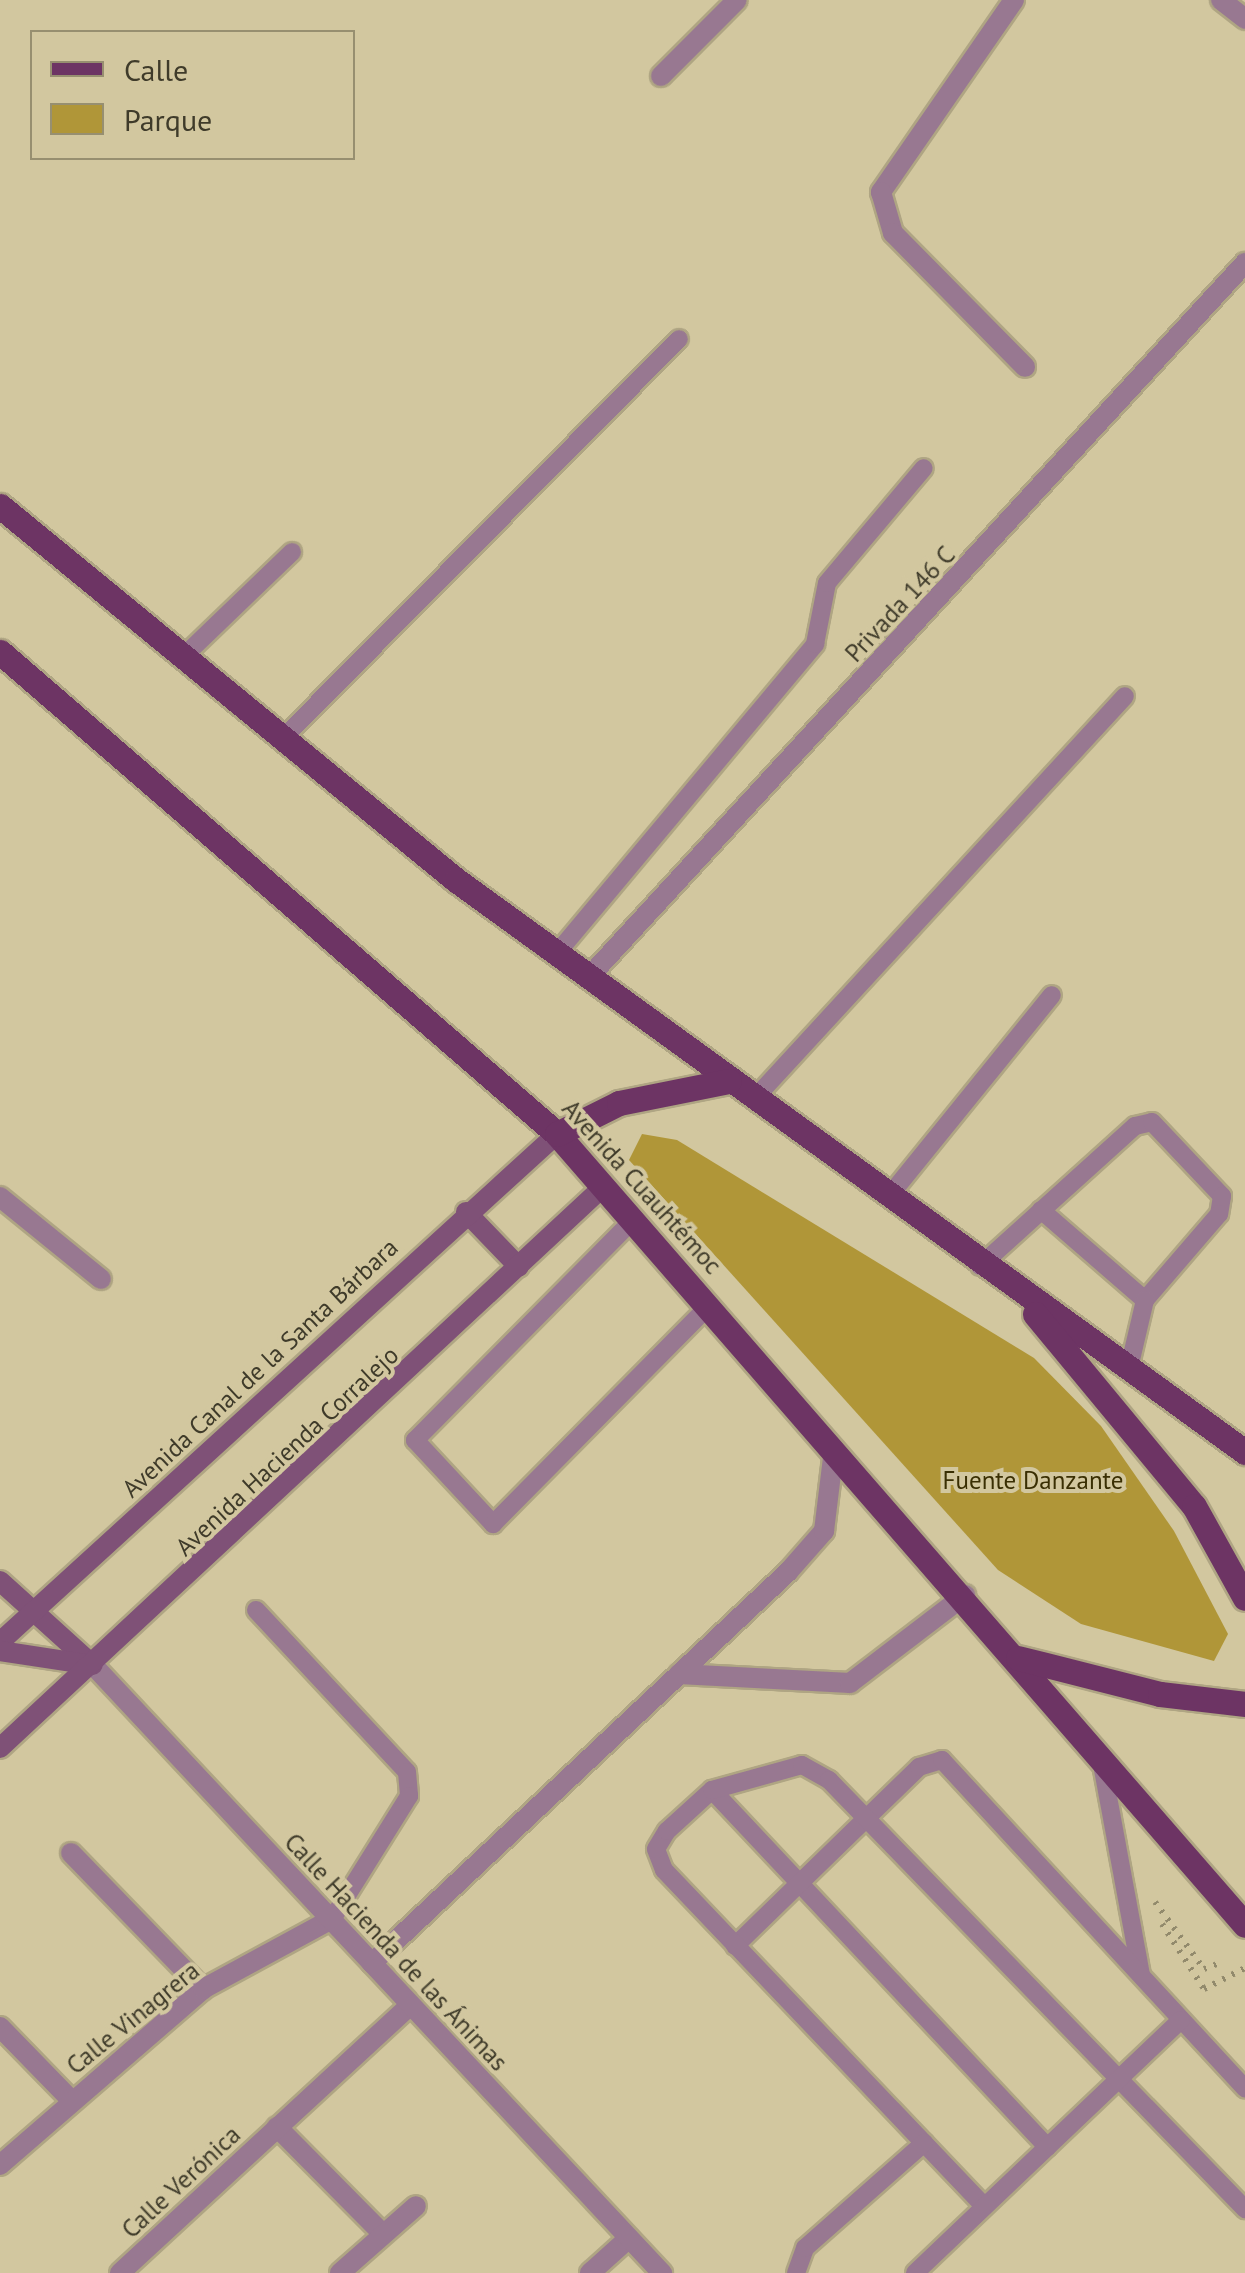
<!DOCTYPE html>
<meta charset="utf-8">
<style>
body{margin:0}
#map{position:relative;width:1245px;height:2273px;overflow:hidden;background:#d2c79f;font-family:"PT Sans",sans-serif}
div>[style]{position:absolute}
.green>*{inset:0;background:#b09638}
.path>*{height:6px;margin-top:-3px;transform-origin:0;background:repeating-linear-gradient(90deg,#928a6c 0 2.5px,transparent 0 10.5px)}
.roads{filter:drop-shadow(2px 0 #afa583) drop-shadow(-2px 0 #afa583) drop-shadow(0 2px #afa583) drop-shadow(0 -2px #afa583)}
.service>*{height:18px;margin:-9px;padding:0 9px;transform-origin:9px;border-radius:9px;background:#987891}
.minor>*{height:20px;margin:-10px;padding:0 10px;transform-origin:10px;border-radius:10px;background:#987891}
.tertiary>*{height:20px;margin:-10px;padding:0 10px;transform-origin:10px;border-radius:10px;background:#987891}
.secondary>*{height:20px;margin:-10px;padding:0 10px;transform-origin:10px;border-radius:10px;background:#7f5177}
.primary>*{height:25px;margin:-12.5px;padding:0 12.5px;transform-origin:12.5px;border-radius:12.5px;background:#6d3464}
span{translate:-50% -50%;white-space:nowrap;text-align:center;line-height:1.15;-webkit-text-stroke:8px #d2c79f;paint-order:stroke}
.street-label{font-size:25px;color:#3f3b2a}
.park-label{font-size:25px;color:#3a2f03}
.legend{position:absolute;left:30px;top:30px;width:325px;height:130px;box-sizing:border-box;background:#d2c79f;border:2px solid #978f70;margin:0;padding:12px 18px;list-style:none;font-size:30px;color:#3f3b2a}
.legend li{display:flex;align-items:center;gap:20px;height:50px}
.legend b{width:50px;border:2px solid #978f70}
</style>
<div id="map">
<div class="green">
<div style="clip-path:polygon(642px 1134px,677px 1140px,1034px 1358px,1101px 1426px,1174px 1531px,1228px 1634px,1214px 1661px,1081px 1624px,998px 1570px,629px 1160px)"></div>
</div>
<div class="path">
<div style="left:1155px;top:1902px;width:83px;rotate:53.8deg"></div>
<div style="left:1204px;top:1969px;width:14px;rotate:-21deg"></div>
<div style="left:1162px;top:1924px;width:77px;rotate:57.1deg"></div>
<div style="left:1204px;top:1989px;width:46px;rotate:-27.1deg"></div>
</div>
<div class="roads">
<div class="service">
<div style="left:184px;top:656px;width:150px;rotate:-43.9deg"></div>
<div style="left:283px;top:738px;width:562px;rotate:-45.22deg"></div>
<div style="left:557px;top:953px;width:403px;rotate:-50.1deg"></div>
<div style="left:815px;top:644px;width:62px;rotate:-78.9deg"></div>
<div style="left:827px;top:583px;width:150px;rotate:-49.9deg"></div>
<div style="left:755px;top:1098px;width:546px;rotate:-47.37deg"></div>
<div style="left:890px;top:1195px;width:257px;rotate:-51deg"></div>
<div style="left:1041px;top:1210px;width:138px;rotate:40.9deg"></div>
<div style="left:633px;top:1220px;width:310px;rotate:134.7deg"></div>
<div style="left:415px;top:1440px;width:115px;rotate:47.1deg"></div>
<div style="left:493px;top:1524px;width:307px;rotate:-45.3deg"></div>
<div style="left:980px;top:1266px;width:209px;rotate:-42.1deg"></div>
<div style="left:1135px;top:1126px;width:17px;rotate:-13deg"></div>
<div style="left:1152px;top:1122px;width:102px;rotate:46.6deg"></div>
<div style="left:1222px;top:1196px;width:18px;rotate:99deg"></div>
<div style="left:1219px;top:1214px;width:113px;rotate:130.7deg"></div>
<div style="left:1145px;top:1300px;width:70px;rotate:103.2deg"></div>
<div style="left:256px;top:1610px;width:221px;rotate:47deg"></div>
<div style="left:407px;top:1772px;width:24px;rotate:85deg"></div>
<div style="left:409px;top:1796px;width:145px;rotate:122deg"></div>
<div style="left:1101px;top:1759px;width:219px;rotate:79.5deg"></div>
<div style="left:712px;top:1790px;width:490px;rotate:46.8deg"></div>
<div style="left:735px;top:1946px;width:257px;rotate:-44.2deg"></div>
<div style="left:919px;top:1767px;width:24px;rotate:-17deg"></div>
<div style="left:942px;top:1760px;width:447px;rotate:47.3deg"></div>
<div style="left:984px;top:2206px;width:464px;rotate:-133.6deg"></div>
<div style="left:664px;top:1870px;width:22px;rotate:-111deg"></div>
<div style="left:656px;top:1849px;width:21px;rotate:-59deg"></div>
<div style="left:667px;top:1831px;width:61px;rotate:-42.3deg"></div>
<div style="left:712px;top:1790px;width:93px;rotate:-15.5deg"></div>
<div style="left:802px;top:1765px;width:31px;rotate:29deg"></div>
<div style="left:829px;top:1780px;width:598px;rotate:45.88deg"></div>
<div style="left:796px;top:2273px;width:27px;rotate:-70deg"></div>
<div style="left:805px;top:2248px;width:159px;rotate:-41.4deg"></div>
<div style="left:915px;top:2273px;width:367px;rotate:-43.6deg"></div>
</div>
<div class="minor">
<div style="left:1014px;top:0;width:234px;rotate:124.7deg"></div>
<div style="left:881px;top:192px;width:43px;rotate:73.7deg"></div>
<div style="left:893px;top:233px;width:188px;rotate:45.4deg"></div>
<div style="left:1221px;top:0;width:31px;rotate:38deg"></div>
<div style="left:661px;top:76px;width:107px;rotate:-45deg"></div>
<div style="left:589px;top:977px;width:970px;rotate:-47.42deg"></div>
<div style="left:0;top:1197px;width:130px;rotate:39.1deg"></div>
<div style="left:679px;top:1674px;width:171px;rotate:3deg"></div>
<div style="left:850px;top:1683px;width:145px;rotate:-37.4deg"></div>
<div style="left:71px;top:1853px;width:190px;rotate:45.9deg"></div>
<div style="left:372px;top:1963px;width:571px;rotate:-43.23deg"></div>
<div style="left:788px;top:1572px;width:55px;rotate:-48.7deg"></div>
<div style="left:824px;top:1531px;width:82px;rotate:-83deg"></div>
<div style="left:0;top:2027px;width:102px;rotate:45.8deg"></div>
<div style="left:277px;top:2127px;width:149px;rotate:45.3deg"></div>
<div style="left:0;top:2165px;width:269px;rotate:-40.9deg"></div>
<div style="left:203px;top:1989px;width:147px;rotate:-28.5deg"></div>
<div style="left:120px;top:2273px;width:395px;rotate:-42.7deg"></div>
<div style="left:340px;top:2273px;width:101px;rotate:-41.4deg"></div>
<div style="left:590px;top:2273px;width:52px;rotate:-41.9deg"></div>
</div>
<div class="tertiary">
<div style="left:93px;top:1665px;width:833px;rotate:46.9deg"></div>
</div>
<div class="secondary">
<div style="left:466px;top:1212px;width:76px;rotate:46.1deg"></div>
<div style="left:0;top:1581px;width:125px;rotate:42.1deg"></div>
<div style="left:0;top:1642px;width:754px;rotate:-42.37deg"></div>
<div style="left:0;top:1651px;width:92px;rotate:8.7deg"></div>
<div style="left:0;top:1748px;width:825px;rotate:-42.94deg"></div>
</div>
<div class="primary">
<div style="left:0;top:506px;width:590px;rotate:39.36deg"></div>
<div style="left:456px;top:880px;width:975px;rotate:35.94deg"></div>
<div style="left:0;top:652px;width:737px;rotate:40.87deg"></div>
<div style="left:557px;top:1134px;width:1048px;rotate:48.98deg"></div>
<div style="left:557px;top:1134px;width:69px;rotate:-26.6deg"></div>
<div style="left:619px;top:1103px;width:112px;rotate:-11.3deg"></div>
<div style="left:1035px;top:1314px;width:249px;rotate:50.4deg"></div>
<div style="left:1194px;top:1506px;width:105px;rotate:61deg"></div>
<div style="left:1018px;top:1658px;width:146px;rotate:14.2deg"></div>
<div style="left:1160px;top:1694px;width:86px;rotate:6.7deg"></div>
</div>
</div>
<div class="street-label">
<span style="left:900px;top:604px;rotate:-47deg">Privada 146 C</span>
<span style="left:642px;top:1187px;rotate:48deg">Avenida Cuauhtémoc</span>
<span style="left:260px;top:1368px;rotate:-43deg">Avenida Canal de la Santa Bárbara</span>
<span style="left:287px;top:1451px;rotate:-43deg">Avenida Hacienda Corralejo</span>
<span style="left:396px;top:1952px;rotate:47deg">Calle Hacienda de las Ánimas</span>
<span style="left:133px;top:2018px;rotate:-39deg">Calle Vinagrera</span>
<span style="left:181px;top:2182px;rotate:-43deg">Calle Verónica</span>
</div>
<div class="park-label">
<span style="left:1033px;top:1480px">Fuente Danzante</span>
</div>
<ul class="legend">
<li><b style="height:12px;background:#6d3464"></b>Calle</li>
<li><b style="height:28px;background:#b09638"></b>Parque</li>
</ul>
</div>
